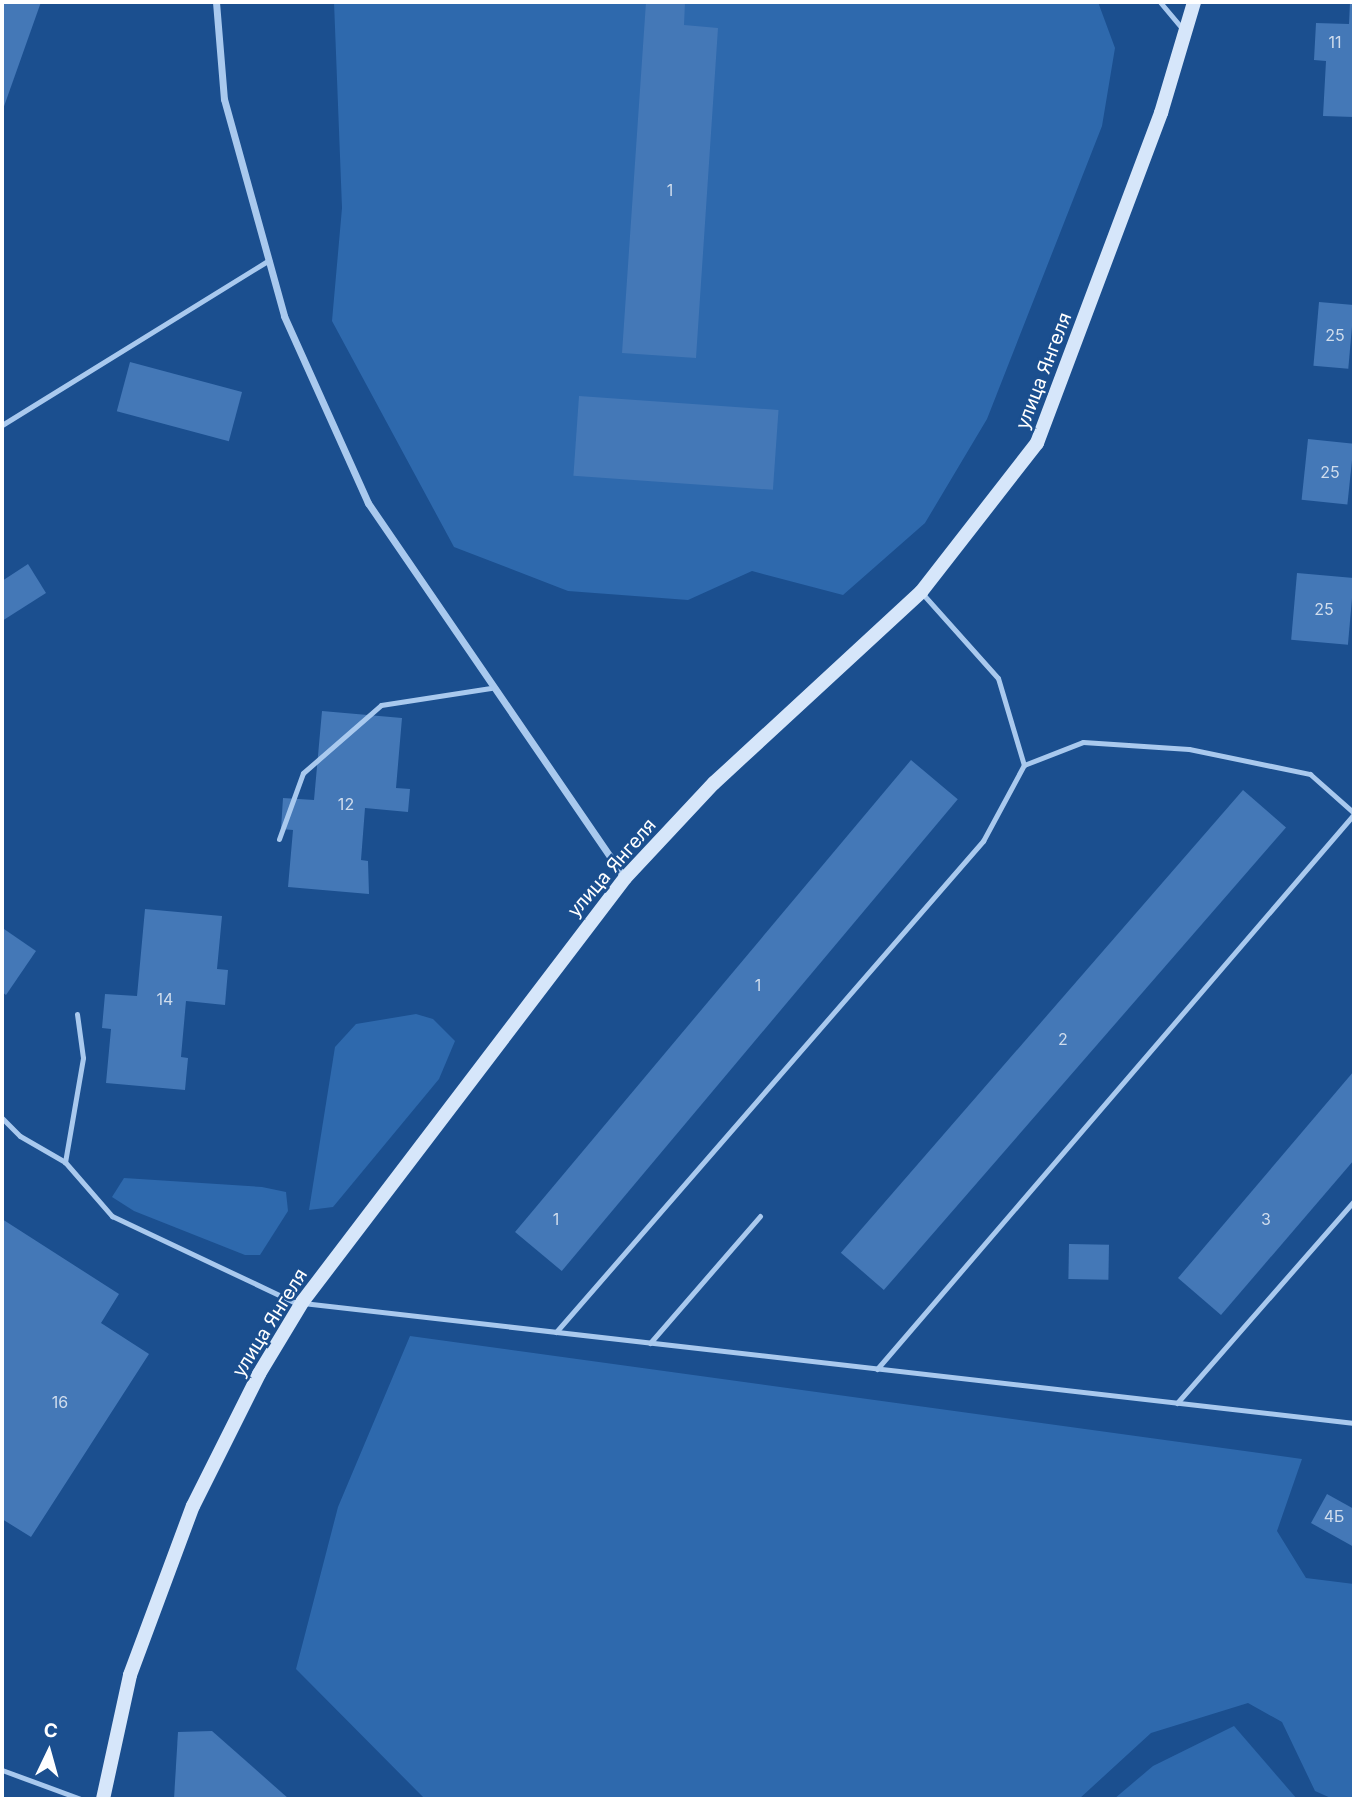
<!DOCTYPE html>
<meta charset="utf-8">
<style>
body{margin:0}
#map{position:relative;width:1356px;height:1801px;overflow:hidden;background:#1b4f8f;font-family:Inter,sans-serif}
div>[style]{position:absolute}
.green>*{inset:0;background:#2e69ad}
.building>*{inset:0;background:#4478b7;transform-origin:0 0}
.lane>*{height:5px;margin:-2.5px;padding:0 2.5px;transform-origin:2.5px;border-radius:2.5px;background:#a9c9ee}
.street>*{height:7px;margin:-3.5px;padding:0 3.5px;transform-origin:3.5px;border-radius:3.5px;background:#a9c9ee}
.secondary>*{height:14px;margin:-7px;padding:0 7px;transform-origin:7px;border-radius:7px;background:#d6e6fa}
span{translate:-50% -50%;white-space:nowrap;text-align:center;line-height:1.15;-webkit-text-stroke:5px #1b4f8f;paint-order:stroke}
.number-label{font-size:16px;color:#d0dded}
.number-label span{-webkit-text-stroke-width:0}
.street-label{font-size:19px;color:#fff}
.frame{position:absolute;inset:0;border:4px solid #fff;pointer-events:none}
.north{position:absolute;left:14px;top:1717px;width:70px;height:70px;-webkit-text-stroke:5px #1b4f8f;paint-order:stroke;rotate:5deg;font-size:19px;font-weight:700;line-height:28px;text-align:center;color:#fff}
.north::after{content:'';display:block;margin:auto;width:24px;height:32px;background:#fff;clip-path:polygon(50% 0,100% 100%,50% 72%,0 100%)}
</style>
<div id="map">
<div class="green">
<div style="clip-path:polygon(334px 2px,1098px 2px,1115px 48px,1102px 126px,987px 419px,925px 523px,843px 595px,752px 571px,688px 600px,568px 591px,454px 547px,332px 321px,342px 208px)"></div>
<div style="clip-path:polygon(416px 1014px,433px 1019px,455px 1041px,439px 1079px,333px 1207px,309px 1210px,335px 1047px,356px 1024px)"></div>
<div style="clip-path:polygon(124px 1178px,262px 1187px,286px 1192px,288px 1211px,260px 1255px,245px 1255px,134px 1211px,112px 1197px)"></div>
<div style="clip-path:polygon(410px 1336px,1302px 1459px,1277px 1531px,1306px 1578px,1354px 1584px,1354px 1799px,1333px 1799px,1315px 1791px,1282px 1722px,1248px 1703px,1151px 1733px,1079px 1799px,425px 1799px,296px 1669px,338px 1507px)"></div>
<div style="clip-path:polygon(1234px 1726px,1297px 1799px,1114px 1799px,1153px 1766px)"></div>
</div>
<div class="building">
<div style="clip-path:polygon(2px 2px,41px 2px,2px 112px)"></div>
<div style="clip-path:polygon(646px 2px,685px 2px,684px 25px,718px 28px,696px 358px,622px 353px)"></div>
<div style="clip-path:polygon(1350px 2px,1354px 2px,1354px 117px,1323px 116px,1326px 61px,1314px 60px,1316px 23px,1349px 24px)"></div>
<div style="left:1319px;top:302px;width:35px;height:64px;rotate:5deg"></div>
<div style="left:130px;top:362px;width:116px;height:51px;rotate:15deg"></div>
<div style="left:579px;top:396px;width:200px;height:80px;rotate:4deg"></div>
<div style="left:1308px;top:439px;width:46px;height:61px;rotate:6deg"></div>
<div style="clip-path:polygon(28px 564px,46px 593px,2px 621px,2px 581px)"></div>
<div style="left:1297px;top:573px;width:57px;height:67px;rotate:5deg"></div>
<div style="clip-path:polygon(322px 711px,402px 718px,396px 788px,410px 789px,408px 812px,365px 808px,361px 860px,368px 861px,369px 894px,288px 887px,293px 830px,281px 829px,283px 798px,314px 800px)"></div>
<div style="left:911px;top:760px;width:61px;height:616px;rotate:40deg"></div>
<div style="left:1243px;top:790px;width:57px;height:613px;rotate:41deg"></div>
<div style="clip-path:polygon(145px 909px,222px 916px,217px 969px,228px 970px,225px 1005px,186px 1001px,181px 1057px,188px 1058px,185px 1090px,106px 1083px,111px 1029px,102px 1028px,105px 994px,137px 996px)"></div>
<div style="clip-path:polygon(4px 929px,36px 951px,6px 995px,2px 992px)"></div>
<div style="clip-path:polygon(1354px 1071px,1354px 1160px,1221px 1315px,1178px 1278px)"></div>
<div style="clip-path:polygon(2px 1219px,119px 1294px,101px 1323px,149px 1354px,31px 1537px,2px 1519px)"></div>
<div style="left:1069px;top:1244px;width:40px;height:35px;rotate:1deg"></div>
<div style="clip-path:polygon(1327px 1494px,1354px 1509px,1354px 1547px,1311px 1523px)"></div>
<div style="clip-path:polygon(212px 1731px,289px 1799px,174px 1799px,178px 1732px)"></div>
</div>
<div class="lane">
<div style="left:1160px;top:2px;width:38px;rotate:50deg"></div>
<div style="left:2px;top:425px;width:314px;rotate:-31.7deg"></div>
<div style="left:921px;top:592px;width:115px;rotate:48.2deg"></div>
<div style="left:998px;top:678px;width:91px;rotate:73.4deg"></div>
<div style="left:279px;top:839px;width:70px;rotate:-70deg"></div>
<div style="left:303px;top:773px;width:103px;rotate:-41.1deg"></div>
<div style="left:381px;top:705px;width:111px;rotate:-8.8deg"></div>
<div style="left:77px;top:1014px;width:44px;rotate:82.2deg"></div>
<div style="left:83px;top:1058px;width:106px;rotate:99.8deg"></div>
<div style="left:65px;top:1162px;width:72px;rotate:49deg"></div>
<div style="left:112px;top:1216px;width:201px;rotate:25.3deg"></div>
<div style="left:294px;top:1302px;width:1067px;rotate:6.51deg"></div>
<div style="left:2px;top:1118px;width:25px;rotate:45deg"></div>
<div style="left:20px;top:1136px;width:52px;rotate:30deg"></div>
<div style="left:556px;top:1332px;width:651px;rotate:-48.99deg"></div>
<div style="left:983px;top:841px;width:86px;rotate:-61.7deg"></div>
<div style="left:1024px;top:765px;width:63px;rotate:-21.3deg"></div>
<div style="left:1083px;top:742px;width:106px;rotate:3.8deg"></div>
<div style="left:1189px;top:749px;width:124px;rotate:11.7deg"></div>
<div style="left:1310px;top:774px;width:59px;rotate:41.6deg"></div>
<div style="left:650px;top:1343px;width:168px;rotate:-49.1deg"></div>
<div style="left:877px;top:1369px;width:732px;rotate:-49.32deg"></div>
<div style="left:1177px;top:1403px;width:269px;rotate:-48.8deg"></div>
<div style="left:2px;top:1770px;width:84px;rotate:20.2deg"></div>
</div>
<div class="street">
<div style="left:216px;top:2px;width:97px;rotate:85.3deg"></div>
<div style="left:224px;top:99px;width:225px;rotate:74.5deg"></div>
<div style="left:284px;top:316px;width:205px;rotate:65.8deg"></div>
<div style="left:368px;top:503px;width:455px;rotate:55.6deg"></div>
</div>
<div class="secondary">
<div style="left:103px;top:1799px;width:127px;rotate:-77.7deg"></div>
<div style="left:130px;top:1675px;width:180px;rotate:-69.6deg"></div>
<div style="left:193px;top:1506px;width:148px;rotate:-63.4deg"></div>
<div style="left:259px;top:1374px;width:85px;rotate:-58.9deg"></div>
<div style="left:303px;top:1301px;width:532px;rotate:-52.72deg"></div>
<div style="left:625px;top:878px;width:130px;rotate:-46.9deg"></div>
<div style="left:714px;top:783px;width:282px;rotate:-42.7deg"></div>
<div style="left:921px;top:592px;width:189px;rotate:-52.1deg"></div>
<div style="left:1037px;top:443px;width:353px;rotate:-69.4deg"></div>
<div style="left:1161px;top:113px;width:116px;rotate:-73.4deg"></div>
</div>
<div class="number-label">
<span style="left:1335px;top:42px">11</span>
<span style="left:670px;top:190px">1</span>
<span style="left:1335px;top:335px">25</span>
<span style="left:1330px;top:472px">25</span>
<span style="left:1324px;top:609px">25</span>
<span style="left:346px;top:804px">12</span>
<span style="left:758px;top:985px">1</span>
<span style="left:165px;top:999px">14</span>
<span style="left:1063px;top:1039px">2</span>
<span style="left:556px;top:1219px">1</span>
<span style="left:1266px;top:1219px">3</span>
<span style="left:60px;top:1402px">16</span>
<span style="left:1334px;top:1516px">4Б</span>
</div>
<div class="street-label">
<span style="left:1044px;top:371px;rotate:-69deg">улица Янгеля</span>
<span style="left:612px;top:868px;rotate:-49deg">улица Янгеля</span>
<span style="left:270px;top:1323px;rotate:-58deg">улица Янгеля</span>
</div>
<div class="frame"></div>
<div class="north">С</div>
</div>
